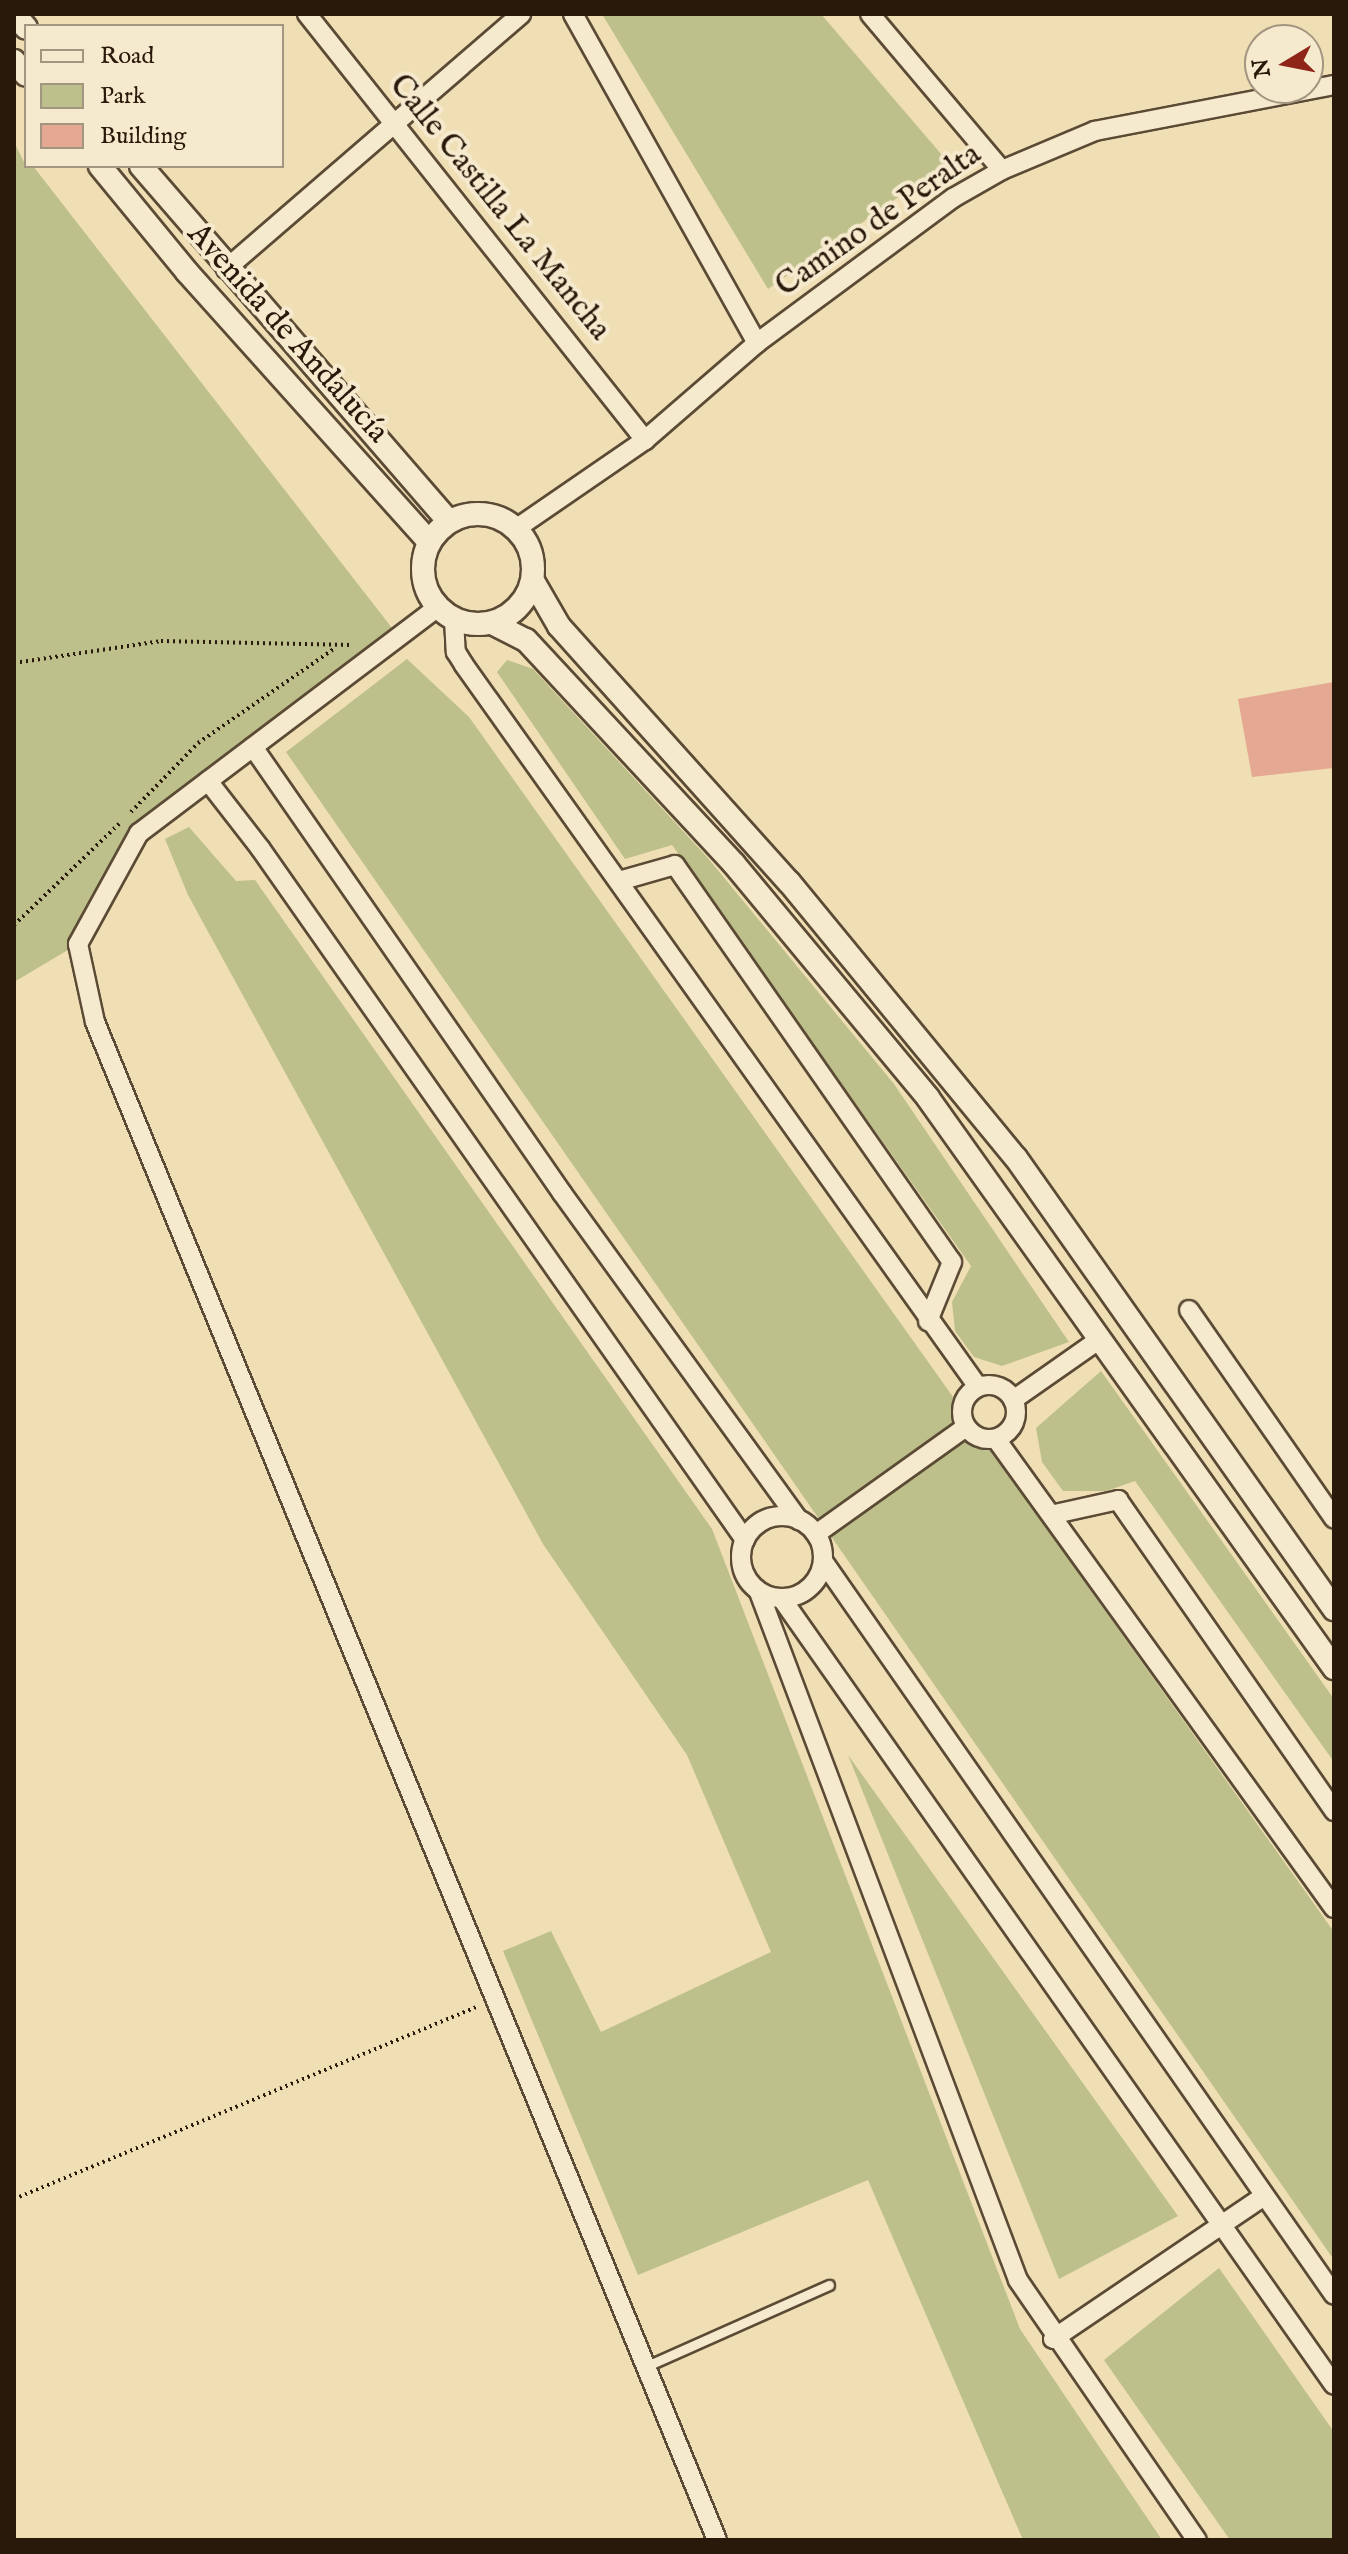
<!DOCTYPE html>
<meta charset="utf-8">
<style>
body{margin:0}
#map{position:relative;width:1348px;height:2554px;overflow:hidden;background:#f0deb4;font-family:"IM FELL English",serif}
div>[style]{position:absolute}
.green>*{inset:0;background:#bdc08a}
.building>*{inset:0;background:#e5a892}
.path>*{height:4px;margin-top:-2px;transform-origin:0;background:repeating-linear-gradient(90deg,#29190b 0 2px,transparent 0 6px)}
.roads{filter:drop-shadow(2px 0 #5b4a35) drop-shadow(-2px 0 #5b4a35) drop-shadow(0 2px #5b4a35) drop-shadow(0 -2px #5b4a35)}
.service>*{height:9px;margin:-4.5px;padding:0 4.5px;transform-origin:4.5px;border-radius:4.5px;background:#f5eace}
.minor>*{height:18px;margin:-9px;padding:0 9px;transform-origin:9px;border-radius:9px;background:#f5eace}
.minor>.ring{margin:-9px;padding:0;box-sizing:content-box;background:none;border:18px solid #f5eace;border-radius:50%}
.tertiary>*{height:22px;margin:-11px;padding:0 11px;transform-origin:11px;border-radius:11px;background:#f5eace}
.tertiary>.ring{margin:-11px;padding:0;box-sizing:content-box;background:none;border:22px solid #f5eace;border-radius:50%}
span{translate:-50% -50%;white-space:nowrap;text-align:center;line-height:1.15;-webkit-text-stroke:8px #f5eace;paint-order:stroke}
.street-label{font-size:32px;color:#29190b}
.frame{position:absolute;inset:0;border:16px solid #29190b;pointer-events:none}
.legend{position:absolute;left:24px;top:24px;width:260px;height:144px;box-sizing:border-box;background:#f5eace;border:2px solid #a39680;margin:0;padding:10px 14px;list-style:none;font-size:24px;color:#29190b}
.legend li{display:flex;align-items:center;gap:16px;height:40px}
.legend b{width:40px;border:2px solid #a39680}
.north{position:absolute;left:1244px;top:24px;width:80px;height:80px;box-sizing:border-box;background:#f5eace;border:2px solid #a39680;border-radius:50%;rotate:260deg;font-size:22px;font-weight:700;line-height:32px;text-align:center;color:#29190b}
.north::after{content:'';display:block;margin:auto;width:28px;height:36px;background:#8f2418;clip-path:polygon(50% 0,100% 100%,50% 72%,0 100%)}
</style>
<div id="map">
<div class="green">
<div style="clip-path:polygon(602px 14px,821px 14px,948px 162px,768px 289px)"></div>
<div style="clip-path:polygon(14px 142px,26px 166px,33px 166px,399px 637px,139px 833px,78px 944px,14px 982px)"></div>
<div style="clip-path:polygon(407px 659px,469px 717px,1334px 1932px,1334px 2260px,286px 752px)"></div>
<div style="clip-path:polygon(507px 660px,533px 669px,707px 857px,894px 1084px,1069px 1342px,1002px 1366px,974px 1357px,955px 1331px,952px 1302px,971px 1266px,672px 845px,625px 859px,497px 672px)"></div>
<div style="clip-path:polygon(189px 827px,236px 881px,255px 880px,712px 1529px,1020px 2329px,1162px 2540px,1023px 2540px,868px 2180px,638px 2275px,503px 1951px,551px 1931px,601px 2032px,771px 1952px,687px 1755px,543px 1544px,188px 895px,165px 839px)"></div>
<div style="clip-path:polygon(1101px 1371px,1334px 1699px,1334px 1762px,1135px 1481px,1106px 1491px,1063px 1491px,1042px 1462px,1036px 1428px)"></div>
<div style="clip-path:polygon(848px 1755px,1178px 2216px,1059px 2279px)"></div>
<div style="clip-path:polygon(1219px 2268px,1334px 2432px,1334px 2540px,1230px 2540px,1104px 2360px)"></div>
</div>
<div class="building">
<div style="clip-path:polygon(1334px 682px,1334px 768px,1252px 777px,1238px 699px)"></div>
</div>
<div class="path">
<div style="left:14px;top:663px;width:149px;rotate:-8.5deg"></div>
<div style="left:161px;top:641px;width:192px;rotate:1.2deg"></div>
<div style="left:131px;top:812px;width:96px;rotate:-45.8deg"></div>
<div style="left:198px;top:743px;width:167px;rotate:-34.7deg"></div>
<div style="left:14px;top:925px;width:146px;rotate:-43.9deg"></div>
<div style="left:14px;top:2199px;width:503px;rotate:-22.54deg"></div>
</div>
<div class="roads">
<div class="service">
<div style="left:649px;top:2365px;width:197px;rotate:-24deg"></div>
</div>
<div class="minor">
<div style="left:307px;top:14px;width:544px;rotate:51.57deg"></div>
<div style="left:573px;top:14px;width:377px;rotate:60.8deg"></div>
<div style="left:870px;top:14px;width:204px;rotate:49.8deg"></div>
<div style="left:226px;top:269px;width:390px;rotate:-40.8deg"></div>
<div style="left:517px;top:528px;width:155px;rotate:-34.5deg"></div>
<div style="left:645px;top:440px;width:148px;rotate:-40.9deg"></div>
<div style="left:757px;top:343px;width:244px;rotate:-36.5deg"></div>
<div style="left:953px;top:198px;width:56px;rotate:-29.7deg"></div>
<div style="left:1002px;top:170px;width:101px;rotate:-22.8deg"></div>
<div style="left:1095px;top:131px;width:243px;rotate:-10.9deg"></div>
<div style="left:438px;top:607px;width:375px;rotate:142.9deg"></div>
<div style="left:139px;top:833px;width:127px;rotate:118.8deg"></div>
<div style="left:78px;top:944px;width:80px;rotate:77.7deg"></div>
<div style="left:95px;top:1022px;width:1640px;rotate:67.72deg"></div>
<div style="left:454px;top:619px;width:33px;rotate:87deg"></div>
<div style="left:456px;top:652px;width:15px;rotate:58deg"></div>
<div style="left:464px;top:665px;width:886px;rotate:54.55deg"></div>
<div style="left:253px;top:747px;width:543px;rotate:55.28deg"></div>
<div style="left:562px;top:1193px;width:404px;rotate:54.1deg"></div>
<div style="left:208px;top:781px;width:85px;rotate:52.2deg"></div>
<div style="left:260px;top:848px;width:845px;rotate:54.97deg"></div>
<div style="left:619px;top:881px;width:58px;rotate:-15.9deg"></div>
<div style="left:675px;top:865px;width:484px;rotate:55.1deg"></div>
<div style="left:952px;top:1262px;width:64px;rotate:112.1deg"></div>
<div style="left:1189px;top:1310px;width:254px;rotate:55.2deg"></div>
<div class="ring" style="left:962px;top:1385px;width:36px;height:36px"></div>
<div style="left:1013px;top:1400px;width:106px;rotate:-35deg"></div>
<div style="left:996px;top:1439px;width:578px;rotate:54.22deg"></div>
<div style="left:1055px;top:1514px;width:65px;rotate:-12.5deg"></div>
<div style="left:1118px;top:1500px;width:379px;rotate:55.2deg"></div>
<div class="ring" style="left:741px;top:1516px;width:64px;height:64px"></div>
<div style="left:816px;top:1534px;width:184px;rotate:-35.5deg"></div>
<div style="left:823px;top:1561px;width:894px;rotate:55.15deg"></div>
<div style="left:759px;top:1592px;width:735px;rotate:69.37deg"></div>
<div style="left:1018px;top:2280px;width:316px;rotate:55.5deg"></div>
<div style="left:782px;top:1599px;width:960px;rotate:54.92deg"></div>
<div style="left:1053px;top:2339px;width:255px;rotate:-34.1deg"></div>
</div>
<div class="tertiary">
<div style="left:14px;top:14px;width:18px;rotate:49deg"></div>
<div style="left:14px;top:61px;width:18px;rotate:49deg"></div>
<div style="left:100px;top:166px;width:137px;rotate:50.6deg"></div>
<div style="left:187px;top:272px;width:363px;rotate:48.1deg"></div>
<div style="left:141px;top:166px;width:470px;rotate:49.1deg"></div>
<div class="ring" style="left:423px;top:514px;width:88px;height:88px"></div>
<div style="left:533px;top:581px;width:52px;rotate:60deg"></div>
<div style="left:559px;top:626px;width:344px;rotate:48.1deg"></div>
<div style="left:789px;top:882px;width:357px;rotate:50.6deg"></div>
<div style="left:1016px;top:1158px;width:552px;rotate:54.81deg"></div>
<div style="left:492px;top:623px;width:38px;rotate:27deg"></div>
<div style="left:526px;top:640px;width:306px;rotate:47.1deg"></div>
<div style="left:734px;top:864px;width:304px;rotate:50.3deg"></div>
<div style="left:928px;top:1098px;width:700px;rotate:54.54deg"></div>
</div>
</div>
<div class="street-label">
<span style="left:499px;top:208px;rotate:51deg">Calle Castilla La Mancha</span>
<span style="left:879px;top:221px;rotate:-35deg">Camino de Peralta</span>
<span style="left:287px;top:334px;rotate:48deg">Avenida de Andalucía</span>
</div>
<div class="frame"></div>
<ul class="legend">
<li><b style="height:10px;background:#f5eace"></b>Road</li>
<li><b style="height:22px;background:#bdc08a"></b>Park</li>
<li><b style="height:22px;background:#e5a892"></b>Building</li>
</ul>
<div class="north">N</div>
</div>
